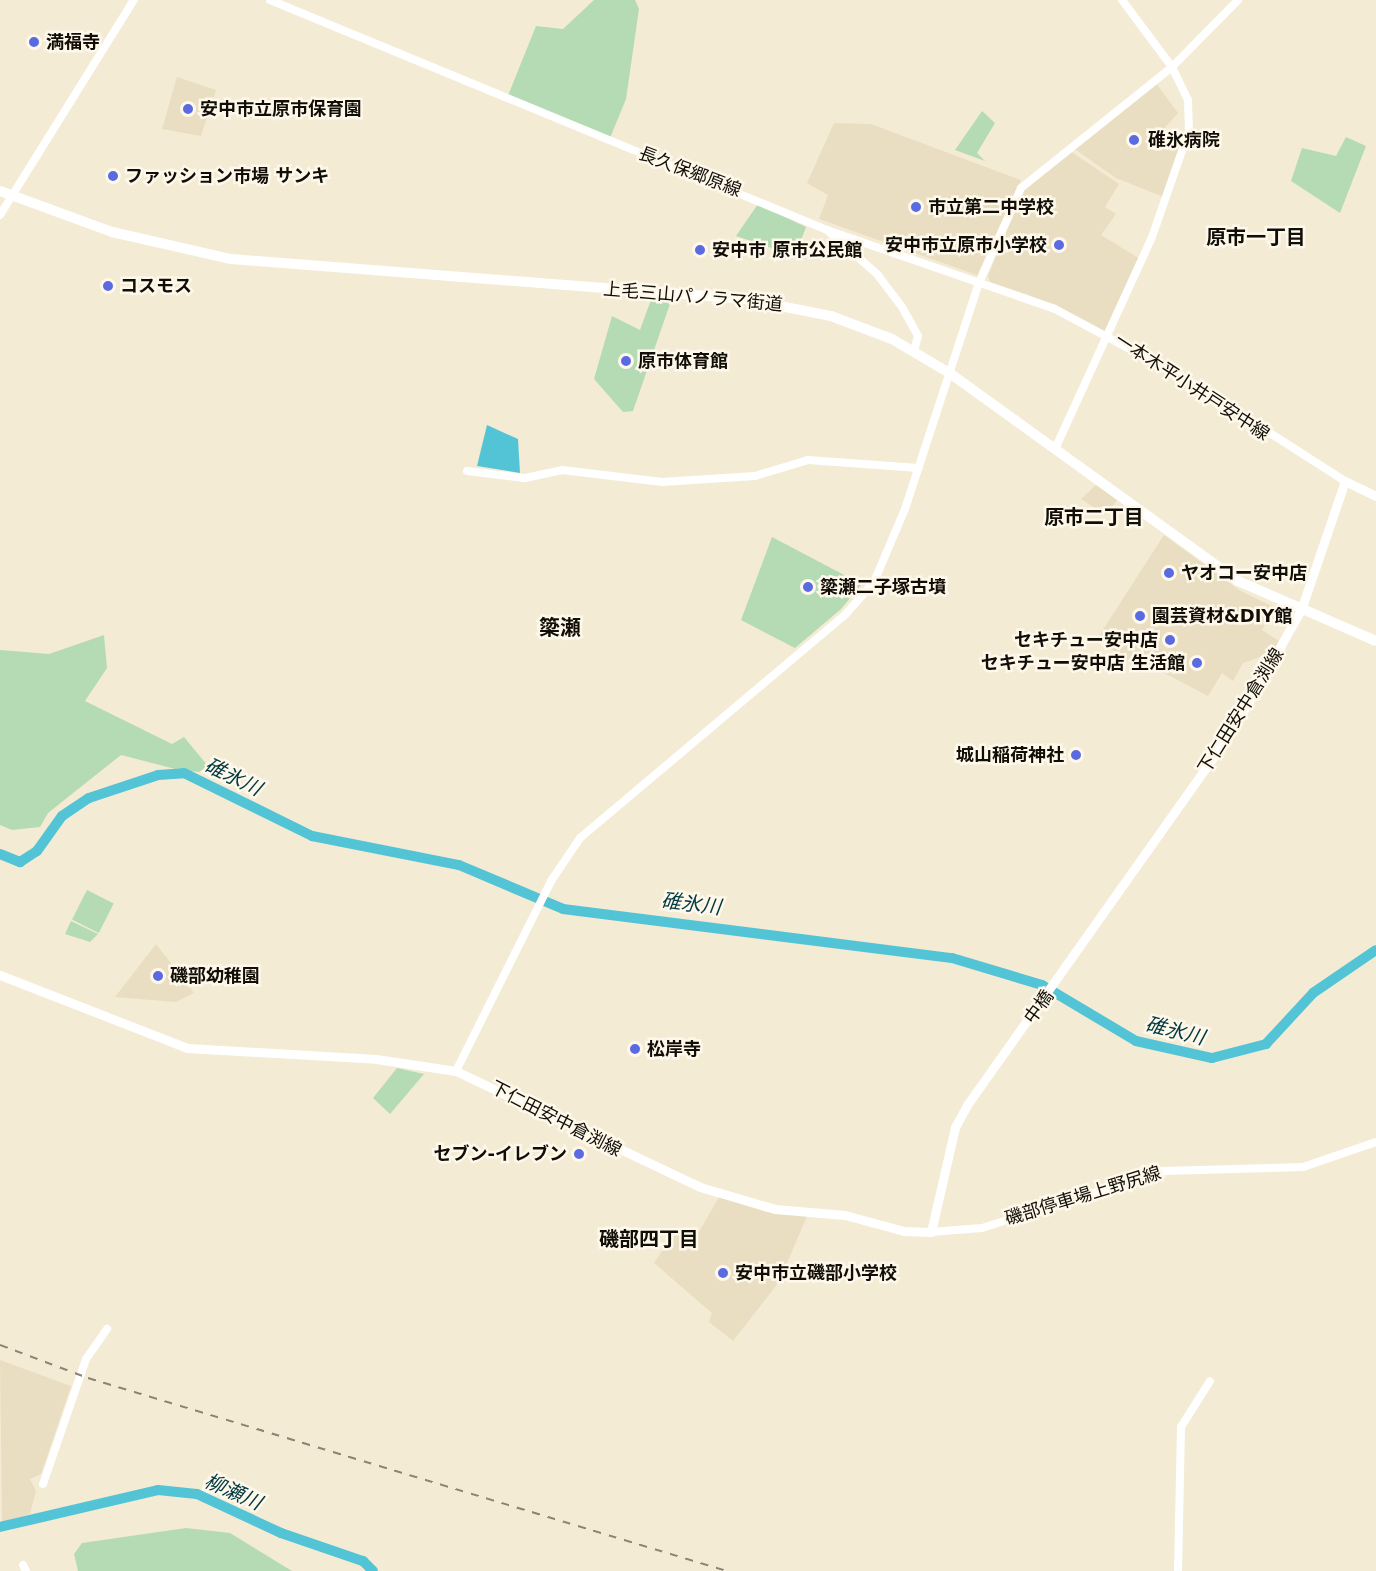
<!DOCTYPE html>
<meta charset="utf-8">
<style>
body{margin:0}
#map{position:relative;width:1376px;height:1571px;overflow:hidden;background:#f4ebd5;font-family:"DejaVu Sans","Noto Sans JP",sans-serif}
div>[style]{position:absolute}
.built>*{inset:0;background:#e9dec1}
.green>*{inset:0;background:#b5dbb5;transform-origin:0 0}
.water>*{inset:0;background:#53c4d5}
.river>*{height:10px;margin:-5px;padding:0 5px;transform-origin:5px;border-radius:5px;background:#53c4d5}
.secondary>*{height:8px;margin:-4px;padding:0 4px;transform-origin:4px;border-radius:4px;background:#fff}
.primary>*{height:9px;margin:-4.5px;padding:0 4.5px;transform-origin:4.5px;border-radius:4.5px;background:#fff}
.highway>*{height:10px;margin:-5px;padding:0 5px;transform-origin:5px;border-radius:5px;background:#fff}
.rail>*{height:1.5px;margin-top:-0.75px;transform-origin:0;background:repeating-linear-gradient(90deg,#8b8475 0 8px,transparent 0 16px)}
.dots>*{width:16px;height:16px;translate:-50% -50%;box-sizing:border-box;border:3px solid #fef8eb;border-radius:50%}
span{translate:-50% -50%;white-space:nowrap;text-align:center;line-height:1.15;-webkit-text-stroke:5px #fef8eb;paint-order:stroke}
.poi-label{font-size:18px;color:#110e07;font-weight:700}
.left{translate:0 -50%;text-align:left}
.right{translate:-100% -50%;text-align:right}
.street-label{font-size:18px;color:#110e07}
.neighbourhood-label{font-size:20px;color:#110e07;font-weight:700}
.water-label{font-size:20px;color:#013940;font-style:italic}
.quarter-label{font-size:21px;color:#110e07;font-weight:700}
</style>
<div id="map">
<div class="built">
<div style="clip-path:polygon(177px 77px,216px 90px,201px 136px,162px 129px)"></div>
<div style="clip-path:polygon(1156px 83px,1178px 113px,1162px 131px,1185px 138px,1166px 198px,1116px 178px,1073px 148px)"></div>
<div style="clip-path:polygon(834px 123px,871px 124px,1021px 180px,977px 275px,819px 219px,828px 195px,807px 183px)"></div>
<div style="clip-path:polygon(1070px 151px,1119px 184px,1105px 207px,1116px 214px,1101px 235px,1140px 259px,1107px 334px,1029px 295px,990px 282px,988px 276px,1023px 189px)"></div>
<div style="clip-path:polygon(1096px 485px,1117px 500px,1106px 515px,1081px 499px)"></div>
<div style="clip-path:polygon(1164px 535px,1239px 590px,1286px 613px,1290px 622px,1272px 613px,1262px 630px,1279px 641px,1268px 662px,1260px 657px,1243px 663px,1233px 681px,1222px 673px,1208px 696px,1149px 665px,1144px 673px,1097px 639px)"></div>
<div style="clip-path:polygon(156px 944px,194px 993px,176px 1002px,115px 997px)"></div>
<div style="clip-path:polygon(719px 1197px,766px 1212px,807px 1216px,779px 1282px,733px 1341px,709px 1322px,712px 1313px,654px 1263px,673px 1235px,696px 1237px)"></div>
<div style="clip-path:polygon(0 1360px,71px 1386px,41px 1474px,30px 1479px,36px 1491px,30px 1514px,2px 1522px)"></div>
</div>
<div class="green">
<div style="clip-path:polygon(594px 0,635px 0,639px 9px,626px 99px,610px 138px,507px 98px,536px 26px,563px 29px)"></div>
<div style="clip-path:polygon(982px 111px,995px 123px,977px 153px,985px 161px,955px 150px)"></div>
<div style="clip-path:polygon(1346px 137px,1366px 146px,1340px 213px,1291px 181px,1302px 148px,1336px 156px)"></div>
<div style="clip-path:polygon(758px 204px,806px 227px,795px 256px,736px 236px)"></div>
<div style="clip-path:polygon(652px 297px,672px 298px,633px 411px,623px 412px,594px 379px,612px 316px,640px 330px)"></div>
<div style="clip-path:polygon(772px 537px,848px 577px,866px 579px,841px 609px,795px 648px,741px 620px)"></div>
<div style="clip-path:polygon(104px 635px,107px 668px,85px 701px,172px 744px,184px 737px,208px 766px,199px 772px,179px 770px,121px 755px,48px 813px,40px 827px,12px 830px,0 825px,0 650px,49px 654px)"></div>
<div style="left:87px;top:890px;width:30px;height:33px;rotate:27deg"></div>
<div style="clip-path:polygon(71px 921px,98px 934px,90px 942px,65px 934px)"></div>
<div style="clip-path:polygon(397px 1068px,424px 1074px,390px 1114px,373px 1098px)"></div>
<div style="clip-path:polygon(186px 1528px,230px 1533px,292px 1571px,78px 1571px,74px 1554px,82px 1543px)"></div>
</div>
<div class="water">
<div style="clip-path:polygon(487px 425px,518px 439px,520px 473px,477px 466px)"></div>
</div>
<div class="river">
<div style="left:0;top:854px;width:22px;rotate:22deg"></div>
<div style="left:20px;top:862px;width:20px;rotate:-33deg"></div>
<div style="left:37px;top:851px;width:43px;rotate:-54.5deg"></div>
<div style="left:62px;top:816px;width:32px;rotate:-34deg"></div>
<div style="left:89px;top:798px;width:73px;rotate:-18.4deg"></div>
<div style="left:158px;top:775px;width:26px;rotate:-4deg"></div>
<div style="left:184px;top:773px;width:143px;rotate:26.2deg"></div>
<div style="left:312px;top:836px;width:150px;rotate:11.2deg"></div>
<div style="left:459px;top:865px;width:113px;rotate:22.9deg"></div>
<div style="left:563px;top:909px;width:392px;rotate:7.2deg"></div>
<div style="left:952px;top:958px;width:94px;rotate:16.7deg"></div>
<div style="left:1042px;top:985px;width:109px;rotate:30.8deg"></div>
<div style="left:1136px;top:1041px;width:78px;rotate:12.6deg"></div>
<div style="left:1212px;top:1058px;width:56px;rotate:-14.5deg"></div>
<div style="left:1266px;top:1044px;width:69px;rotate:-47.3deg"></div>
<div style="left:1313px;top:993px;width:76px;rotate:-34.3deg"></div>
<div style="left:0;top:1527px;width:162px;rotate:-13.2deg"></div>
<div style="left:158px;top:1490px;width:39px;rotate:6deg"></div>
<div style="left:197px;top:1494px;width:93px;rotate:24.9deg"></div>
<div style="left:281px;top:1533px;width:87px;rotate:18.9deg"></div>
<div style="left:363px;top:1561px;width:14px;rotate:45deg"></div>
</div>
<div class="secondary">
<div style="left:270px;top:0;width:603px;rotate:22.44deg"></div>
<div style="left:827px;top:230px;width:241px;rotate:19.1deg"></div>
<div style="left:1055px;top:309px;width:152px;rotate:28.2deg"></div>
<div style="left:1189px;top:381px;width:185px;rotate:32.7deg"></div>
<div style="left:0;top:215px;width:253px;rotate:-58.1deg"></div>
<div style="left:827px;top:230px;width:67px;rotate:41.3deg"></div>
<div style="left:877px;top:274px;width:41px;rotate:52.9deg"></div>
<div style="left:902px;top:307px;width:33px;rotate:61deg"></div>
<div style="left:918px;top:336px;width:16px;rotate:105deg"></div>
<div style="left:1055px;top:449px;width:233px;rotate:-65.4deg"></div>
<div style="left:1152px;top:237px;width:112px;rotate:-70.8deg"></div>
<div style="left:1189px;top:131px;width:31px;rotate:-92deg"></div>
<div style="left:1188px;top:100px;width:37px;rotate:-116deg"></div>
<div style="left:1172px;top:67px;width:84px;rotate:-126.7deg"></div>
<div style="left:467px;top:471px;width:58px;rotate:6.9deg"></div>
<div style="left:525px;top:478px;width:38px;rotate:-12deg"></div>
<div style="left:562px;top:470px;width:101px;rotate:6.8deg"></div>
<div style="left:662px;top:482px;width:93px;rotate:-3.7deg"></div>
<div style="left:755px;top:476px;width:55px;rotate:-16.8deg"></div>
<div style="left:808px;top:460px;width:111px;rotate:4.1deg"></div>
<div style="left:456px;top:1071px;width:212px;rotate:-63.4deg"></div>
<div style="left:551px;top:881px;width:52px;rotate:-56deg"></div>
<div style="left:580px;top:838px;width:345px;rotate:-40.1deg"></div>
<div style="left:844px;top:616px;width:45px;rotate:-48.6deg"></div>
<div style="left:874px;top:582px;width:79px;rotate:-67deg"></div>
<div style="left:905px;top:509px;width:238px;rotate:-71.9deg"></div>
<div style="left:979px;top:283px;width:104px;rotate:-66.1deg"></div>
<div style="left:1021px;top:188px;width:193px;rotate:-38.7deg"></div>
<div style="left:1172px;top:67px;width:94px;rotate:-45.4deg"></div>
<div style="left:931px;top:1232px;width:51px;rotate:-4.5deg"></div>
<div style="left:982px;top:1228px;width:190px;rotate:-17.5deg"></div>
<div style="left:1163px;top:1171px;width:140px;rotate:-1.6deg"></div>
<div style="left:1303px;top:1167px;width:77px;rotate:-18.9deg"></div>
<div style="left:43px;top:1484px;width:132px;rotate:-71deg"></div>
<div style="left:86px;top:1359px;width:37px;rotate:-55deg"></div>
<div style="left:23px;top:1565px;width:7px;rotate:63deg"></div>
<div style="left:1178px;top:1571px;width:144px;rotate:-88.8deg"></div>
<div style="left:1181px;top:1427px;width:54px;rotate:-57.8deg"></div>
</div>
<div class="primary">
<div style="left:0;top:975px;width:201px;rotate:21.3deg"></div>
<div style="left:187px;top:1048px;width:189px;rotate:3.3deg"></div>
<div style="left:376px;top:1059px;width:81px;rotate:8.5deg"></div>
<div style="left:456px;top:1071px;width:270px;rotate:25.4deg"></div>
<div style="left:700px;top:1187px;width:78px;rotate:16.3deg"></div>
<div style="left:775px;top:1209px;width:70px;rotate:4.9deg"></div>
<div style="left:845px;top:1215px;width:61px;rotate:15.2deg"></div>
<div style="left:904px;top:1231px;width:27px;rotate:2deg"></div>
<div style="left:931px;top:1232px;width:108px;rotate:-77.1deg"></div>
<div style="left:955px;top:1127px;width:25px;rotate:-61deg"></div>
<div style="left:967px;top:1105px;width:464px;rotate:-54.7deg"></div>
<div style="left:1235px;top:726px;width:133px;rotate:-60.4deg"></div>
<div style="left:1301px;top:610px;width:136px;rotate:-71.2deg"></div>
<div style="left:1345px;top:481px;width:34px;rotate:26deg"></div>
</div>
<div class="highway">
<div style="left:0;top:191px;width:119px;rotate:20.1deg"></div>
<div style="left:112px;top:232px;width:122px;rotate:12.8deg"></div>
<div style="left:231px;top:259px;width:516px;rotate:4.45deg"></div>
<div style="left:745px;top:299px;width:88px;rotate:11.2deg"></div>
<div style="left:831px;top:316px;width:65px;rotate:20.7deg"></div>
<div style="left:892px;top:339px;width:69px;rotate:30.7deg"></div>
<div style="left:951px;top:374px;width:354px;rotate:35.8deg"></div>
<div style="left:1238px;top:581px;width:150px;rotate:23.5deg"></div>
</div>
<div class="rail">
<div style="left:0;top:1345px;width:94px;rotate:20.6deg"></div>
<div style="left:88px;top:1378px;width:668px;rotate:16.81deg"></div>
</div>
<div class="dots">
<div style="left:34px;top:42px;background:#5a6be2"></div>
<div style="left:188px;top:109px;background:#5a6be2"></div>
<div style="left:1134px;top:140px;background:#5a6be2"></div>
<div style="left:113px;top:176px;background:#5a6be2"></div>
<div style="left:916px;top:207px;background:#5a6be2"></div>
<div style="left:1059px;top:245px;background:#5a6be2"></div>
<div style="left:700px;top:250px;background:#5a6be2"></div>
<div style="left:108px;top:286px;background:#5a6be2"></div>
<div style="left:626px;top:361px;background:#5a6be2"></div>
<div style="left:1169px;top:573px;background:#5a6be2"></div>
<div style="left:808px;top:587px;background:#5a6be2"></div>
<div style="left:1140px;top:616px;background:#5a6be2"></div>
<div style="left:1170px;top:640px;background:#5a6be2"></div>
<div style="left:1197px;top:663px;background:#5a6be2"></div>
<div style="left:1076px;top:755px;background:#5a6be2"></div>
<div style="left:158px;top:976px;background:#5a6be2"></div>
<div style="left:635px;top:1049px;background:#5a6be2"></div>
<div style="left:579px;top:1154px;background:#5a6be2"></div>
<div style="left:723px;top:1273px;background:#5a6be2"></div>
</div>
<div class="poi-label">
<span class="left" style="left:46px;top:42px">満福寺</span>
<span class="left" style="left:200px;top:109px">安中市立原市保育園</span>
<span class="left" style="left:1148px;top:140px">碓氷病院</span>
<span class="left" style="left:125px;top:176px">ファッション市場 サンキ</span>
<span class="left" style="left:928px;top:207px">市立第二中学校</span>
<span class="right" style="left:1047px;top:245px">安中市立原市小学校</span>
<span class="left" style="left:712px;top:250px">安中市 原市公民館</span>
<span class="left" style="left:120px;top:286px">コスモス</span>
<span class="left" style="left:638px;top:361px">原市体育館</span>
<span class="left" style="left:1181px;top:573px">ヤオコー安中店</span>
<span class="left" style="left:820px;top:587px">簗瀬二子塚古墳</span>
<span class="left" style="left:1152px;top:616px">園芸資材&amp;DIY館</span>
<span class="right" style="left:1158px;top:640px">セキチュー安中店</span>
<span class="right" style="left:1185px;top:663px">セキチュー安中店 生活館</span>
<span class="right" style="left:1064px;top:755px">城山稲荷神社</span>
<span class="left" style="left:170px;top:976px">磯部幼稚園</span>
<span class="left" style="left:647px;top:1049px">松岸寺</span>
<span class="right" style="left:567px;top:1154px">セブン-イレブン</span>
<span class="left" style="left:735px;top:1273px">安中市立磯部小学校</span>
</div>
<div class="street-label">
<span style="left:690px;top:172px;rotate:21deg">長久保郷原線</span>
<span style="left:693px;top:297px;rotate:5deg">上毛三山パノラマ街道</span>
<span style="left:1192px;top:387px;rotate:33deg">一本木平小井戸安中線</span>
<span style="left:1241px;top:711px;rotate:-58deg">下仁田安中倉渕線</span>
<span style="left:1039px;top:1007px;rotate:-54deg">中橋</span>
<span style="left:556px;top:1119px;rotate:27deg">下仁田安中倉渕線</span>
<span style="left:1083px;top:1196px;rotate:-17deg">磯部停車場上野尻線</span>
</div>
<div class="neighbourhood-label">
<span style="left:1256px;top:237px">原市一丁目</span>
<span style="left:1094px;top:517px">原市二丁目</span>
<span style="left:649px;top:1239px">磯部四丁目</span>
</div>
<div class="water-label">
<span style="left:233px;top:777px;rotate:26deg">碓氷川</span>
<span style="left:691px;top:904px;rotate:7deg">碓氷川</span>
<span style="left:1175px;top:1031px;rotate:14deg">碓氷川</span>
<span style="left:233px;top:1492px;rotate:24deg">柳瀬川</span>
</div>
<div class="quarter-label">
<span style="left:560px;top:628px">簗瀬</span>
</div>
</div>
